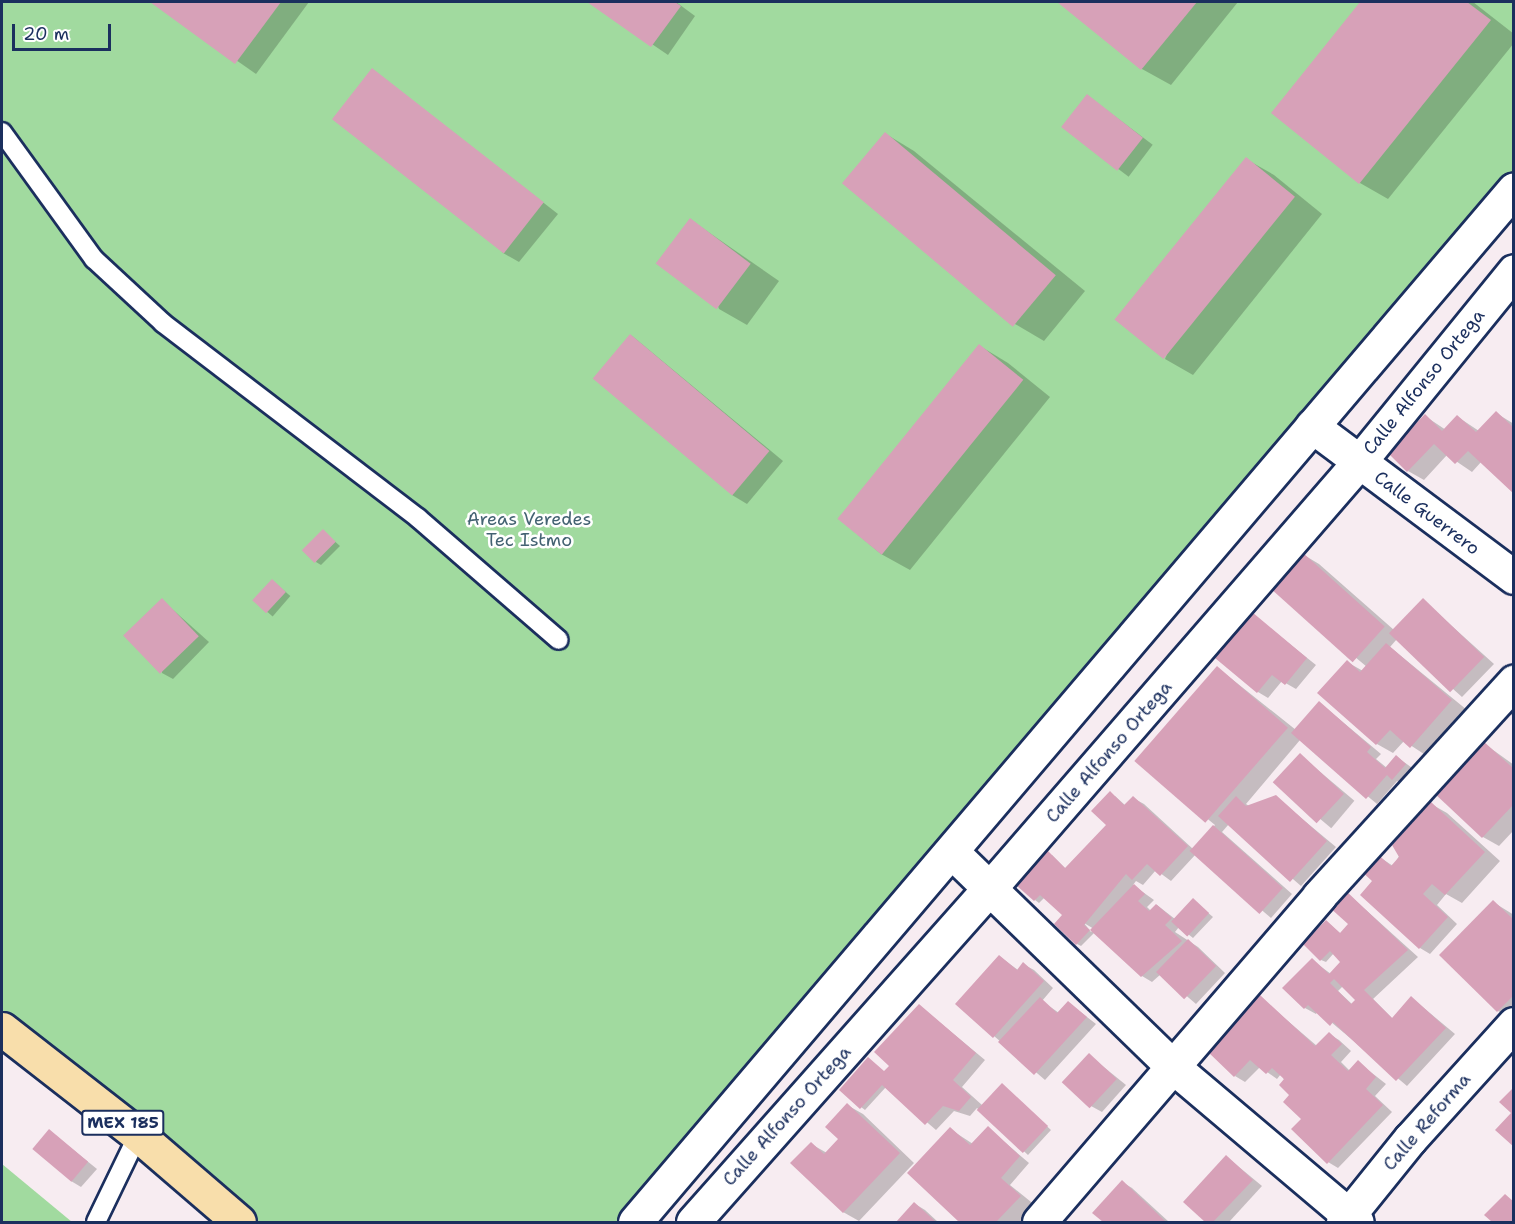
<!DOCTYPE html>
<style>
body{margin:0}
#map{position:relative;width:1515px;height:1224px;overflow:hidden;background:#f7ecf1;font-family:"Shantell Sans",sans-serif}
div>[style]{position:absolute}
.green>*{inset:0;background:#a1da9f}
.shadow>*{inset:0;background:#0003;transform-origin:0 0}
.building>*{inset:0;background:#d7a1b8;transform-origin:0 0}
.roads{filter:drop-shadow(2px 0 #1b2f5e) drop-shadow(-2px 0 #1b2f5e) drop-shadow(0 2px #1b2f5e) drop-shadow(0 -2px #1b2f5e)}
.service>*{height:18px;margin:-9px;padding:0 9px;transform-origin:9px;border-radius:9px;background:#fff}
.minor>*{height:33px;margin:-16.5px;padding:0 16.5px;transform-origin:16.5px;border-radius:16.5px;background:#fff}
.tertiary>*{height:33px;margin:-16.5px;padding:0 16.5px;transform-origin:16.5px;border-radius:16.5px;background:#fff}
.primary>*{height:33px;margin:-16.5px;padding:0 16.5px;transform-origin:16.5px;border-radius:16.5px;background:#f8deab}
span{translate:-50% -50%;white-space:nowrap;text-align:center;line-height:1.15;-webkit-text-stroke:5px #fff;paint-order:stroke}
.shield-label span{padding:2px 4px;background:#fff;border:2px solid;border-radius:4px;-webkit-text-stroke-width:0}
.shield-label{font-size:16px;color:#1b2f5e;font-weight:700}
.street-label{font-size:18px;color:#1b2f5e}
.park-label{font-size:18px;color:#436272}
.frame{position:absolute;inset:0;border:3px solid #1b2f5e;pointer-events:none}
.scale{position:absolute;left:12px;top:24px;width:99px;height:27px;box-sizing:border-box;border:3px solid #1b2f5e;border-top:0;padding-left:8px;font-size:18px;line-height:21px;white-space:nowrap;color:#1b2f5e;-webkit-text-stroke:4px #fff;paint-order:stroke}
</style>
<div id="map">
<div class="green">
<div style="clip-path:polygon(2px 2px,1513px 2px,1513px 187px,634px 1222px,232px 1222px,2px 1028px)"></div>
<div style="clip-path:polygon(2px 1164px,72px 1222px,2px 1222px)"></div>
</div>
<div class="shadow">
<div style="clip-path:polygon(153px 2px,309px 2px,256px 74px)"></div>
<div style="clip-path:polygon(590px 2px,676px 2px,695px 16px,668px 55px)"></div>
<div style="clip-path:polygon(1060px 2px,1238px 2px,1171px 85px,1142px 69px)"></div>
<div style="clip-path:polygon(1362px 2px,1473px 2px,1514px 34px,1514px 43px,1388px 199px,1360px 183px,1273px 112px)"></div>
<div style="clip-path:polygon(373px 70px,558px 214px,519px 262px,503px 253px)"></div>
<div style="left:1088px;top:96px;width:81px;height:40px;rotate:37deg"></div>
<div style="clip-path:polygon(886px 134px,914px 151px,1085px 291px,1044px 341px,1015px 324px)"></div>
<div style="clip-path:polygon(1246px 159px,1274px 175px,1322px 214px,1193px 375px,1165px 359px)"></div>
<div style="clip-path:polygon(691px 220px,779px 281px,747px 325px,719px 309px)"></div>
<div style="clip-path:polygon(631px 335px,783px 461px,747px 504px,732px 495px)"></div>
<div style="clip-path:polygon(980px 346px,1008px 363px,1050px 397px,910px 570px,881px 554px,839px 519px)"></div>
<div style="clip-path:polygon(1496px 413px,1514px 424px,1514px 492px,1482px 461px,1472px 472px,1447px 455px,1424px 480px,1408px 471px,1425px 416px,1446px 430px,1458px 417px,1479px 431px)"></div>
<div style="clip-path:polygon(323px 531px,340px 546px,321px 565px,316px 562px)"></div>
<div style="clip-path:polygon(1304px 555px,1319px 564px,1394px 630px,1423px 600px,1494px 664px,1462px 697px,1397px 639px,1390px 647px,1467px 710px,1427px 756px,1404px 741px,1393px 753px,1377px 744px,1320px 693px,1347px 662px,1363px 671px,1367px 667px,1273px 588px)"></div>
<div style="left:273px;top:581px;width:23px;height:27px;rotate:41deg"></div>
<div style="clip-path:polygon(162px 600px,209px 642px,173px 679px,162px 673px)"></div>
<div style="clip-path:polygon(1252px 614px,1316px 665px,1296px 689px,1282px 681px,1268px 698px,1258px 692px)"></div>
<div style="clip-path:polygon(evenodd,1218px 668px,1296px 730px,1320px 703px,1381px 754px,1376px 759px,1387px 768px,1397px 757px,1415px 770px,1403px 785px,1397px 781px,1377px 804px,1300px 740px,1246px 804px,1249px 806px,1276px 797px,1336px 847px,1301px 886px,1229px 824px,1222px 832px,1292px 894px,1271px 918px,1196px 854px,1171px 881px,1156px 870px,1143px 885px,1136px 881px,1133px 885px,1154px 900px,1147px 907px,1151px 911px,1157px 905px,1175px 919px,1193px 900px,1213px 917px,1193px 938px,1179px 927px,1175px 932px,1198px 947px,1225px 973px,1196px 1004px,1161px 974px,1152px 982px,1142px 976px,1095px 932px,1081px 946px,1077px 944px,1065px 915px,1045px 897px,1039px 903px,1035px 900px,1052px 855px,1066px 869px,1108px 825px,1115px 796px,1126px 806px,1133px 798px,1144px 804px,1193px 849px,1215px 825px,1138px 762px,1218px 668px,1084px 923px,1094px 929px,1091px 932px,1084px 923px)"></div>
<div style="clip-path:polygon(1514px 707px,1514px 717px,1509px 713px)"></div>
<div style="clip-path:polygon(1482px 742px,1514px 765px,1514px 830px,1499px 846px,1483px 837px)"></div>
<div style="left:1300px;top:755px;width:71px;height:36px;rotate:40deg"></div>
<div style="clip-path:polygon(1431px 804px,1447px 813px,1500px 861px,1462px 903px,1446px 894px,1437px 905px,1457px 924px,1430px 954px,1420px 948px,1374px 881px,1375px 854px,1393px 866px)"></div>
<div style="clip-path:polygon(evenodd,1345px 891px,1418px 957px,1373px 999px,1393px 1019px,1412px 998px,1455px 1034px,1407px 1086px,1318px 1011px,1316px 1014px,1305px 1008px,1312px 960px,1331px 974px,1342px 962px,1334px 953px,1326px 962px,1321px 960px,1326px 921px,1341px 934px,1350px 924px,1345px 891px,1343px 986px,1357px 1000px,1353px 1005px,1338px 991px,1343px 986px)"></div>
<div style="clip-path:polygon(1493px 902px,1514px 915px,1514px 1020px,1498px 1011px)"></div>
<div style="clip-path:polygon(999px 956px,1018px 970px,1023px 964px,1034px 970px,1053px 988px,1042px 1001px,1059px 1013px,1069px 1003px,1096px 1024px,1045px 1080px,957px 1004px)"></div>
<div style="clip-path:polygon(1260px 997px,1317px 1046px,1329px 1034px,1339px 1040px,1351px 1051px,1341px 1062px,1350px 1071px,1358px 1062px,1386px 1084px,1375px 1096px,1392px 1112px,1338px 1168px,1328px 1162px,1281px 1074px,1277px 1079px,1260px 1067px,1245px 1082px,1235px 1076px)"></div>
<div style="clip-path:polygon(920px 1006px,985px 1060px,962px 1087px,982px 1105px,1002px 1085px,1051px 1130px,1028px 1155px,977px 1108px,970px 1116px,954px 1111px,936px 1130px,886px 1087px,865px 1110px,861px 1107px,892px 1066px)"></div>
<div style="clip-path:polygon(1089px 1055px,1126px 1085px,1102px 1112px,1091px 1106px)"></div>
<div style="clip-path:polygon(847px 1105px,863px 1114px,914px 1163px,859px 1221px,843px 1212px,811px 1144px,827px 1153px,840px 1139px)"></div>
<div style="clip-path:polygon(988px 1128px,1029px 1163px,1010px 1185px,1036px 1206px,1020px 1222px,962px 1222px,909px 1173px,950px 1129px,973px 1144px)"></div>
<div style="clip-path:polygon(50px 1131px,97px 1169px,81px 1187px,71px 1181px)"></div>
<div style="clip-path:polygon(1227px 1157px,1262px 1186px,1229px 1222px,1207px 1222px,1185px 1202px)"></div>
<div style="clip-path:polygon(1122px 1182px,1132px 1188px,1169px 1222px,1105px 1222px,1094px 1213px)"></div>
<div style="clip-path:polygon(915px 1204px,925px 1210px,938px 1222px,898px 1222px)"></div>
</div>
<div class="building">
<div style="clip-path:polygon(150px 2px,281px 2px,235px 64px)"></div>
<div style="clip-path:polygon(587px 2px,675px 2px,681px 6px,651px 47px)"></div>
<div style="clip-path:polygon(1057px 2px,1197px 2px,1141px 70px)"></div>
<div style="clip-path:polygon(1360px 2px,1467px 2px,1491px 20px,1359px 184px,1271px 113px)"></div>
<div style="left:372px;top:68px;width:218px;height:65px;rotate:38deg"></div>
<div style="left:1087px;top:94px;width:71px;height:42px;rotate:38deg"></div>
<div style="left:885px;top:132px;width:223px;height:67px;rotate:40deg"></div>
<div style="left:1246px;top:157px;width:63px;height:209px;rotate:39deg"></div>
<div style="left:690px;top:218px;width:76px;height:57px;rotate:37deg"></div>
<div style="left:630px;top:334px;width:182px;height:58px;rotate:40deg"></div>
<div style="left:979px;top:344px;width:57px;height:225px;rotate:39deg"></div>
<div style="clip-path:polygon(1496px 411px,1514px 428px,1514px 494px,1468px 451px,1455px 464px,1434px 444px,1407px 472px,1388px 453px,1425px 414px,1442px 431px,1457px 415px,1476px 432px)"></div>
<div style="left:323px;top:529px;width:18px;height:30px;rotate:45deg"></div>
<div style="left:1303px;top:553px;width:110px;height:48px;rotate:42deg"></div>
<div style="left:272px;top:579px;width:19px;height:29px;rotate:43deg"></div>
<div style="left:162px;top:598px;width:53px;height:54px;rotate:46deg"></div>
<div style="left:1423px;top:598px;width:85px;height:49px;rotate:44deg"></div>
<div style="clip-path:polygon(1252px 612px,1307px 658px,1285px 685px,1272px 675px,1257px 693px,1215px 658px)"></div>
<div style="clip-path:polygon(1386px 643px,1452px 700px,1410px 748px,1390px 730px,1376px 745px,1317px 693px,1347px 660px,1360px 672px)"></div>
<div style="left:1217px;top:666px;width:94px;height:126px;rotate:41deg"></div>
<div style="clip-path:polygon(1319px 701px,1371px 747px,1367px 752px,1385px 768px,1396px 755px,1406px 764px,1392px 780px,1387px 775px,1366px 799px,1291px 733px)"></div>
<div style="clip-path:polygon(1482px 740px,1514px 769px,1514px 804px,1482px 838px,1433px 792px)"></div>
<div style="left:1300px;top:753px;width:60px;height:40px;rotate:43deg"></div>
<div style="clip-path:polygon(1110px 791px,1124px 805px,1133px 796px,1188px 846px,1160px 876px,1147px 864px,1132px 880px,1126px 874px,1084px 925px,1090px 930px,1076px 945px,1054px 924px,1062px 915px,1040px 895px,1034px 901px,1015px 884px,1047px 850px,1065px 868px,1106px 825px,1091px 811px)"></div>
<div style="clip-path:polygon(1276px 795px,1327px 841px,1290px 882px,1218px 816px,1236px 796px,1246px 806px)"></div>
<div style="clip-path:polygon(1431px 802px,1485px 852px,1445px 895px,1432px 884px,1423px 894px,1448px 917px,1419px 949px,1360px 895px,1372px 881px,1359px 869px,1375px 852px,1391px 866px,1399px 857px,1392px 845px)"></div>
<div style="left:1213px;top:825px;width:94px;height:35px;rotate:42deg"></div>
<div style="clip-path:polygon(1134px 884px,1145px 894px,1138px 901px,1149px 911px,1156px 904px,1172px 918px,1165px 925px,1182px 941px,1141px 977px,1090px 930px)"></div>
<div style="clip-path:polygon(evenodd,1344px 889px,1408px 950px,1364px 990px,1392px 1018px,1411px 996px,1446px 1028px,1396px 1081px,1333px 1022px,1330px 1026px,1308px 1005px,1304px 1009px,1282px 988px,1312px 958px,1329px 974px,1340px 962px,1330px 951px,1320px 961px,1303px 944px,1326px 920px,1340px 933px,1348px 924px,1328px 906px,1344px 889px,1334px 979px,1355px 1000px,1351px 1004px,1330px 983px,1334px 979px)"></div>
<div style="left:1193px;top:898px;width:22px;height:32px;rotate:43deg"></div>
<div style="clip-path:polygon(1493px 900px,1514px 920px,1514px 995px,1497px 1012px,1439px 955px)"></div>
<div style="left:1188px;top:939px;width:39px;height:46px;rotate:44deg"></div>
<div style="clip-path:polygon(999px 955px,1017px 970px,1023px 962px,1044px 981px,993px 1038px,955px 1004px)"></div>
<div style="clip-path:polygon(1260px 995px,1315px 1046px,1329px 1032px,1342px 1044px,1331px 1055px,1348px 1071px,1358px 1060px,1376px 1077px,1366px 1089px,1383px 1105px,1327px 1164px,1291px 1129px,1301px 1119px,1283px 1102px,1289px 1095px,1279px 1085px,1284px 1079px,1272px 1068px,1266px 1074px,1250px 1060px,1234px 1077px,1207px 1051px)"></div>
<div style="clip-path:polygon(1040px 997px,1057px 1013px,1068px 1001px,1087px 1017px,1034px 1075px,998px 1042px)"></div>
<div style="clip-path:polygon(919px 1004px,976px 1053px,953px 1080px,971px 1097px,959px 1111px,943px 1106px,925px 1125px,882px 1085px,860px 1109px,839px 1090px,868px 1057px,884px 1071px,889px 1066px,874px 1052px)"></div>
<div style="left:1089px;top:1053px;width:38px;height:40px;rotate:43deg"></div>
<div style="left:1002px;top:1083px;width:63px;height:37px;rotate:43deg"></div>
<div style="clip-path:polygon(1514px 1087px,1514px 1147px,1495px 1130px,1511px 1113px,1499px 1102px)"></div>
<div style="clip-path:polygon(847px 1103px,900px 1153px,843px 1213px,790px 1163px,811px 1142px,824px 1154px,838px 1139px,825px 1127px)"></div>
<div style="clip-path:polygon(988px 1126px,1020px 1156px,1001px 1178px,1021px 1196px,996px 1222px,959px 1222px,907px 1173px,950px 1127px,970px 1145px)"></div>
<div style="left:49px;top:1129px;width:51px;height:26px;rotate:40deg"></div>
<div style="clip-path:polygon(1226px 1155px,1253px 1180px,1213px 1222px,1205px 1222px,1183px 1202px)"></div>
<div style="clip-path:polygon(1122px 1180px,1165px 1221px,1163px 1222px,1103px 1222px,1092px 1213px)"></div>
<div style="clip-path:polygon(1505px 1194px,1514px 1202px,1514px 1222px,1492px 1222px,1484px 1215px)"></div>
<div style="clip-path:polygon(914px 1202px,936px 1222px,896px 1222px)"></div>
</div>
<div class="roads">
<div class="service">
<div style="left:2px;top:132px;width:157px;rotate:54.1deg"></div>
<div style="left:94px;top:259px;width:94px;rotate:42.8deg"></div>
<div style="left:163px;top:323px;width:321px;rotate:37.4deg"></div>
<div style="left:418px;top:518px;width:186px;rotate:40.9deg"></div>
<div style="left:96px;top:1222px;width:97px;rotate:-64.2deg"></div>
</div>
<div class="minor">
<div style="left:1312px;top:426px;width:252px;rotate:36.8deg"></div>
<div style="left:952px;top:852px;width:305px;rotate:44.2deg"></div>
<div style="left:1171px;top:1065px;width:243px;rotate:40.2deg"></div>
<div style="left:1039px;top:1222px;width:430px;rotate:-49.3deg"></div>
<div style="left:1319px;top:896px;width:290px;rotate:-47.7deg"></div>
<div style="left:1343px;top:1222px;width:107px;rotate:-51.1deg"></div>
<div style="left:1410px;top:1139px;width:155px;rotate:-47.9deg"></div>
</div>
<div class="tertiary">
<div style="left:635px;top:1222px;width:1356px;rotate:-49.6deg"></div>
<div style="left:693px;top:1222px;width:446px;rotate:-48.4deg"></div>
<div style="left:989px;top:889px;width:565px;rotate:-49.09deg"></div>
<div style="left:1359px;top:462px;width:246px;rotate:-50.9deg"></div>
</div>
<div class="primary">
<div style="left:2px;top:1029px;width:172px;rotate:37.9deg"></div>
<div style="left:138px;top:1135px;width:133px;rotate:40.7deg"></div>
</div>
</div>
<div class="shield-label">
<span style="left:123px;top:1123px">MEX 185</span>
</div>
<div class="street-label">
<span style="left:1424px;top:382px;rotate:-51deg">Calle Alfonso Ortega</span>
<span style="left:1427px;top:513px;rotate:37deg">Calle Guerrero</span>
<span style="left:1109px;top:752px;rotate:-49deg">Calle Alfonso Ortega</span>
<span style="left:787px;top:1116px;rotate:-48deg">Calle Alfonso Ortega</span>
<span style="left:1427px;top:1122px;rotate:-49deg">Calle Reforma</span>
</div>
<div class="park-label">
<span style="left:529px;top:530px">Areas Veredes<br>Tec Istmo</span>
</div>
<div class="frame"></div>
<div class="scale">20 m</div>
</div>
